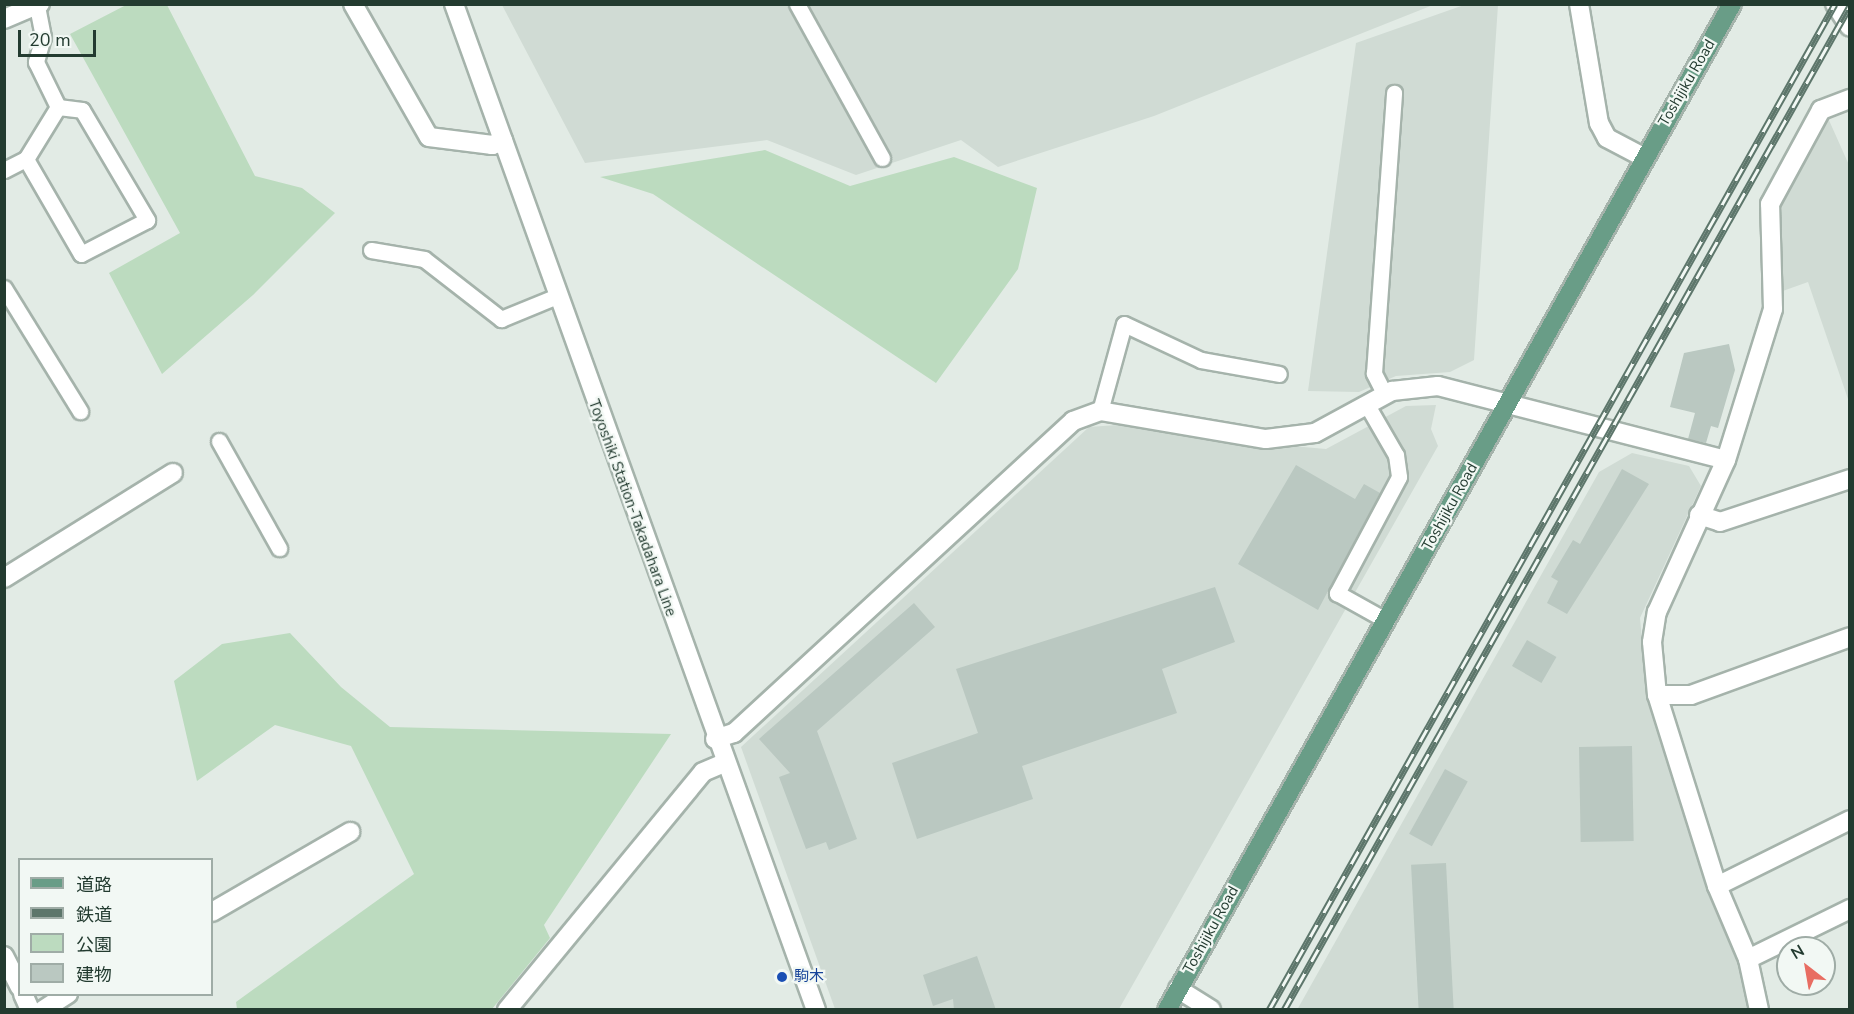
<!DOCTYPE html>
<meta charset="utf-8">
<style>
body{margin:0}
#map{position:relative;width:1854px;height:1014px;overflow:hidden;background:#e2ebe5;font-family:"Nunito Sans","Noto Sans JP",sans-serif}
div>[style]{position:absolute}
.built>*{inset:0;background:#d0dbd4}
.green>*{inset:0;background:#bcdbbf}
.building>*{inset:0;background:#bac8c1;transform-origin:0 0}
.roads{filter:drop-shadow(2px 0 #a5b3ab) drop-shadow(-2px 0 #a5b3ab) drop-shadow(0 2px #a5b3ab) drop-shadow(0 -2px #a5b3ab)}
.service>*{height:15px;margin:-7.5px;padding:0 7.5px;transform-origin:7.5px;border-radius:7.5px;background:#fff}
.minor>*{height:18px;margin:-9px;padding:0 9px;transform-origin:9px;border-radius:9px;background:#fff}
.secondary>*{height:18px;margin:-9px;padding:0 9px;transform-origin:9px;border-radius:9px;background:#fff}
.primary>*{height:18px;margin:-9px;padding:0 9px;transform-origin:9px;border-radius:9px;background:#699d87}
.rail>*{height:7px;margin-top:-3.5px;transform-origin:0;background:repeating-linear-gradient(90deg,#f2f8f4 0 14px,#5d766b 0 28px);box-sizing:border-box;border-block:2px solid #5d766b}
.dots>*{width:16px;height:16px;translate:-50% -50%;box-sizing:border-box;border:3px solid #f2f8f4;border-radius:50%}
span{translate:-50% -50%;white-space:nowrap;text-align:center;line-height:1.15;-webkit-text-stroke:4.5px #f2f8f4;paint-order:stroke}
.street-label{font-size:15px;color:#233b30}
.transit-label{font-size:15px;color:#164399}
.left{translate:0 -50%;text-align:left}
.frame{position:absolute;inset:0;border:6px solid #233b30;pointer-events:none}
.legend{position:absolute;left:18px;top:858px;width:195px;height:138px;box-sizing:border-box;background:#f2f8f4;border:2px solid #9faca6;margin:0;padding:8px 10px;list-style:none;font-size:18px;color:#233b30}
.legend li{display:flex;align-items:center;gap:12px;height:30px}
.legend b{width:30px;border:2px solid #9faca6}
.north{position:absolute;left:1776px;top:936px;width:60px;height:60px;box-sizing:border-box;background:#f2f8f4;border:2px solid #9faca6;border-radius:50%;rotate:329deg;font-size:16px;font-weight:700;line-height:24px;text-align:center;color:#233b30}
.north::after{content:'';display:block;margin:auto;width:21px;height:27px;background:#e86d62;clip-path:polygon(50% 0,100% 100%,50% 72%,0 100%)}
.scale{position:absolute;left:18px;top:30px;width:78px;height:27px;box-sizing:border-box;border:3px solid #233b30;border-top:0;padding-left:8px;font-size:18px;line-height:21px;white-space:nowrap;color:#233b30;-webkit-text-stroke:4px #f2f8f4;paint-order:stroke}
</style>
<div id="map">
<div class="built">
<div style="clip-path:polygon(502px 5px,1433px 5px,1154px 116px,998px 167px,961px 140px,856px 175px,767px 140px,585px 163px)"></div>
<div style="clip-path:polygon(1464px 5px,1498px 5px,1474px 360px,1450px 372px,1396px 376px,1359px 392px,1308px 391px,1356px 43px)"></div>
<div style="clip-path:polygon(1828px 118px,1849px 165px,1849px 402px,1808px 282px,1780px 292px,1782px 203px)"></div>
<div style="clip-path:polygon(1436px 405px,1431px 429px,1438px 446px,1119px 1009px,835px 1009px,741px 747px,1089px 427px,1131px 424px,1191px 437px,1326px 449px,1406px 406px)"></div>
<div style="clip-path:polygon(1632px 453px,1689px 466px,1701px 486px,1640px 618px,1647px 698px,1735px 944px,1750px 1009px,1297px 1010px,1599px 472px)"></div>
</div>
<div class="green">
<div style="clip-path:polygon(128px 4px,167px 5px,255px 176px,302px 188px,335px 213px,253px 295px,162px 374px,109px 273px,180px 233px,70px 34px)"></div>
<div style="clip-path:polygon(765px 150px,850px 186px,954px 157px,1037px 188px,1018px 269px,936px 383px,653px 194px,600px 177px)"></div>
<div style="clip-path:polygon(290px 633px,341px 687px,390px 727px,671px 734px,544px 925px,550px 938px,492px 1009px,237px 1009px,236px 1002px,414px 874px,351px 746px,275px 725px,197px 781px,174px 681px,222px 644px)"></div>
</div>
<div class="building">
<div style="clip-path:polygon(1729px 344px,1735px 370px,1718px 428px,1711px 426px,1706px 443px,1688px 439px,1695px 413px,1670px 407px,1684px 353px)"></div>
<div style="clip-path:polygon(1296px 465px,1355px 499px,1364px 484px,1380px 493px,1318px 610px,1238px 564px)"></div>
<div style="clip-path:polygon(1622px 469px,1649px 484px,1567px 614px,1547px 603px,1558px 581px,1551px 577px,1573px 540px,1580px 544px)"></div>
<div style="clip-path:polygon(1215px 587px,1235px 642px,1162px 669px,1177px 713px,1022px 766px,1033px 799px,917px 839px,892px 763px,978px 733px,956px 669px)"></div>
<div style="clip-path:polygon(914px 603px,935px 627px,817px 731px,857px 839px,829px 850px,826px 842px,806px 849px,779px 777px,790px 773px,759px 739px)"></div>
<div style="left:1527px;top:640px;width:34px;height:30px;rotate:30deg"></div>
<div style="left:1632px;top:746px;width:95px;height:53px;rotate:89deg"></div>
<div style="left:1445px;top:769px;width:26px;height:74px;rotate:29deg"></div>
<div style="left:1446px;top:863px;width:147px;height:35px;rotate:87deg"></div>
<div style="clip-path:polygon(977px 956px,996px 1010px,954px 1010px,953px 999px,933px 1006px,923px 975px)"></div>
</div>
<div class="roads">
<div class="service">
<div style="left:797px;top:4px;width:176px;rotate:61.1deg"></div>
<div style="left:37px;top:6px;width:32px;rotate:79deg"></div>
<div style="left:43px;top:37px;width:26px;rotate:106deg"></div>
<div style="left:36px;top:62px;width:50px;rotate:63.9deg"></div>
<div style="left:58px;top:107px;width:24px;rotate:7deg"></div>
<div style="left:82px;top:110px;width:128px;rotate:59.4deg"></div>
<div style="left:147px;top:220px;width:74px;rotate:152.7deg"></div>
<div style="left:81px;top:254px;width:110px;rotate:-120.1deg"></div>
<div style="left:26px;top:159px;width:61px;rotate:-58.4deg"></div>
<div style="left:4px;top:170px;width:25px;rotate:-27deg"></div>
<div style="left:371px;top:250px;width:54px;rotate:9.6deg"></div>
<div style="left:424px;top:259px;width:98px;rotate:37.9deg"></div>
<div style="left:501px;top:319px;width:61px;rotate:-22.3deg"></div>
<div style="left:4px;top:288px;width:145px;rotate:58.3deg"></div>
<div style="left:1385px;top:395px;width:25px;rotate:-117deg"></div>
<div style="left:1374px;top:373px;width:281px;rotate:-85.9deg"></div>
<div style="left:1367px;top:405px;width:58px;rotate:59.9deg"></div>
<div style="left:1396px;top:455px;width:22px;rotate:82deg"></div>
<div style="left:1399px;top:477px;width:132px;rotate:118.1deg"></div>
<div style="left:1337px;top:593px;width:57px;rotate:29.2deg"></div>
<div style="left:1100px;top:411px;width:90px;rotate:-74.6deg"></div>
<div style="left:1124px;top:324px;width:85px;rotate:25.1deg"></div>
<div style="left:1201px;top:360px;width:79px;rotate:10.2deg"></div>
<div style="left:219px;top:441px;width:123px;rotate:60.7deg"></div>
</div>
<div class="minor">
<div style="left:353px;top:4px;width:153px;rotate:60.3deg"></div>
<div style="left:429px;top:137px;width:64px;rotate:7.2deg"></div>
<div style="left:492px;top:145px;width:12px;rotate:-20deg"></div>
<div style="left:1579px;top:4px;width:121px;rotate:80.5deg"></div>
<div style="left:1599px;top:123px;width:17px;rotate:62deg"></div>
<div style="left:1607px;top:138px;width:43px;rotate:27.8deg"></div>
<div style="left:1835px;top:4px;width:27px;rotate:57deg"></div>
<div style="left:4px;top:19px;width:39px;rotate:-23deg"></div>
<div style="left:1699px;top:515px;width:22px;rotate:18deg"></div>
<div style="left:1720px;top:522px;width:137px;rotate:-18.3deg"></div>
<div style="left:4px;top:578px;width:199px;rotate:-31.9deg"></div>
<div style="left:1657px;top:695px;width:34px"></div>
<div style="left:1691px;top:695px;width:169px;rotate:-20deg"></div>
<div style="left:715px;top:739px;width:20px;rotate:-18deg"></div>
<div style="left:734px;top:733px;width:461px;rotate:-42.6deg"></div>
<div style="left:1073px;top:421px;width:29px;rotate:-20deg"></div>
<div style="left:1100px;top:411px;width:168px;rotate:9.6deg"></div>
<div style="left:1266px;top:439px;width:49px;rotate:-7deg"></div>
<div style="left:1315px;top:433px;width:88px;rotate:-28.6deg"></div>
<div style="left:1392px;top:391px;width:46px;rotate:-6.2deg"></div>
<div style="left:1438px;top:386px;width:297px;rotate:14.4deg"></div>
<div style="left:1717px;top:886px;width:148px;rotate:-26.4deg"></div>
<div style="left:212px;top:912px;width:160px;rotate:-30.1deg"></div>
<div style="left:4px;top:956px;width:35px;rotate:63deg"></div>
<div style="left:1748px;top:959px;width:114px;rotate:-26.1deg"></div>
<div style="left:1178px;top:989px;width:39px;rotate:32deg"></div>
<div style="left:23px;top:994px;width:17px;rotate:66deg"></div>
<div style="left:43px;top:1010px;width:30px;rotate:-33deg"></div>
<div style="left:507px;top:1010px;width:308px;rotate:-50.5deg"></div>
<div style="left:703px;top:772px;width:23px;rotate:-23deg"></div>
<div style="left:1759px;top:1010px;width:52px;rotate:-102.2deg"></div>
<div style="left:1748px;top:959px;width:79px;rotate:-113deg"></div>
<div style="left:1717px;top:886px;width:200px;rotate:-107.4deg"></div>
<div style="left:1657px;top:695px;width:53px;rotate:-95.4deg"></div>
<div style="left:1652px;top:642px;width:30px;rotate:-81deg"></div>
<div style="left:1657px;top:612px;width:167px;rotate:-65.6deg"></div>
<div style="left:1726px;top:460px;width:158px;rotate:-72.7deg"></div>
<div style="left:1773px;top:309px;width:105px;rotate:-91.6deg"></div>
<div style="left:1770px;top:204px;width:107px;rotate:-61.5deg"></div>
<div style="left:1821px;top:110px;width:31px;rotate:-21deg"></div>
</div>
<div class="secondary">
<div style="left:454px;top:4px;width:1069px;rotate:70.21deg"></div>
</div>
<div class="primary">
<div style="left:1167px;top:1010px;width:1154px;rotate:-60.68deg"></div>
</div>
</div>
<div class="rail">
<div style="left:1269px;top:1010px;width:1154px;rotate:-60.64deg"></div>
<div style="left:1284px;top:1010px;width:1153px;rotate:-60.59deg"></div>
</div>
<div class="dots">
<div style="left:782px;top:977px;background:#1a4fb4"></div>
</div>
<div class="street-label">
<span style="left:1687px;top:83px;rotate:-60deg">Toshijiku Road</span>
<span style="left:1450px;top:507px;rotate:-61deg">Toshijiku Road</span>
<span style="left:632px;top:508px;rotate:70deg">Toyoshiki Station-Takadahara Line</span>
<span style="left:1211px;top:930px;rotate:-61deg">Toshijiku Road</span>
</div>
<div class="transit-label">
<span class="left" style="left:794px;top:977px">駒木</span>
</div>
<div class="frame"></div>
<ul class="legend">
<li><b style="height:8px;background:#699d87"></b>道路</li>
<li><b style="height:8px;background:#5d766b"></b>鉄道</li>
<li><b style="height:16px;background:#bcdbbf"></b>公園</li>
<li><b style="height:16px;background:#bac8c1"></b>建物</li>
</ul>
<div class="north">N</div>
<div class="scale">20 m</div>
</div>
